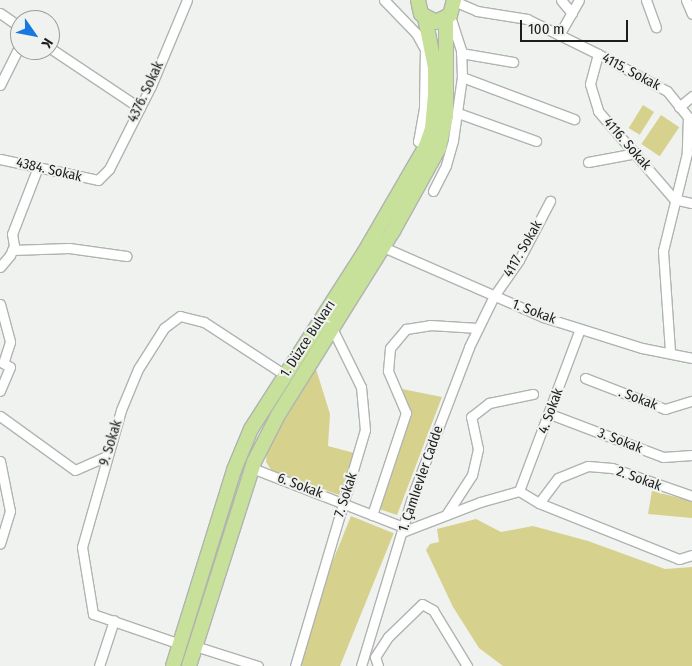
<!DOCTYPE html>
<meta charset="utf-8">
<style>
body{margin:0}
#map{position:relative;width:692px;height:666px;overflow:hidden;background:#eff2ef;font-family:"Fira Sans Condensed",sans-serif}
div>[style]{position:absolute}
.green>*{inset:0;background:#d6d18d;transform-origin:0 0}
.roads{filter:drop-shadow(1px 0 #b0b4b0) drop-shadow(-1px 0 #b0b4b0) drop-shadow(0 1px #b0b4b0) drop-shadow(0 -1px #b0b4b0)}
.minor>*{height:9px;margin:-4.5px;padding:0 4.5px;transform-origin:4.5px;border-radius:4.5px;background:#fff}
.primary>*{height:14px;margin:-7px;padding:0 7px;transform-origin:7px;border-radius:7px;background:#c7e09a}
span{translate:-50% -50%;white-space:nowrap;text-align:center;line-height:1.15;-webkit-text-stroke:4px #eff2ef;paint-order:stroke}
.street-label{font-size:14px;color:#1c1d1c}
.north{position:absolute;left:10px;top:10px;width:50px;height:50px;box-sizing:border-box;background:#eff2ef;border:1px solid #9b9d9b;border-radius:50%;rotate:123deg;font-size:14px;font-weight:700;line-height:20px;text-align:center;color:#1c1d1c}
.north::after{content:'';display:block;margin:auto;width:18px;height:22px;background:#1778e1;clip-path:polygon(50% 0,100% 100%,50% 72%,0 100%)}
.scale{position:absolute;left:520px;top:20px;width:108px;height:22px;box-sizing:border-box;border:2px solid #1c1d1c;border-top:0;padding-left:6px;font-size:15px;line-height:18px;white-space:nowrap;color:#1c1d1c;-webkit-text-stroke:4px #eff2ef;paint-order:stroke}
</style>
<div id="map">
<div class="green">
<div style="left:643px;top:105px;width:13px;height:27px;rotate:32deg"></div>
<div style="left:661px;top:115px;width:22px;height:35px;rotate:34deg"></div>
<div style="clip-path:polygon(316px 369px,330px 414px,328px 446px,354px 453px,339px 495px,272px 471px,266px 462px,267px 449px)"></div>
<div style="clip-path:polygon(402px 389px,442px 397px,397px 515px,379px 509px,411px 414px)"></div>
<div style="clip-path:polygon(652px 491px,692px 501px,692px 518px,648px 514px)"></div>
<div style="left:351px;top:516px;width:46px;height:157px;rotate:22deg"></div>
<div style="clip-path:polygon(476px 519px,501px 532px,533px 526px,588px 541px,665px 569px,692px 567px,692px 666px,503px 666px,479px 648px,453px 607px,426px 550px,430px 544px,439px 542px,437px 529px)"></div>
</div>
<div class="roads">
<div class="minor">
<div style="left:384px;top:0;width:46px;rotate:45.9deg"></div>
<div style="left:416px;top:33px;width:18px;rotate:61deg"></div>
<div style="left:425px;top:49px;width:59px;rotate:91deg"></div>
<div style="left:424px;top:108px;width:34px;rotate:100deg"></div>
<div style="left:418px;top:141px;width:9px;rotate:32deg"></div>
<div style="left:561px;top:0;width:17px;rotate:50deg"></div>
<div style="left:646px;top:0;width:29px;rotate:70deg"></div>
<div style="left:686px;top:0;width:15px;rotate:67deg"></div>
<div style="left:454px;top:1px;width:25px;rotate:23deg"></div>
<div style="left:477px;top:11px;width:51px;rotate:9.1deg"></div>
<div style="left:527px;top:19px;width:79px;rotate:26.2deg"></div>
<div style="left:598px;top:54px;width:78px;rotate:28.2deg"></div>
<div style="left:667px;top:91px;width:33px;rotate:51deg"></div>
<div style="left:688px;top:117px;width:36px;rotate:92deg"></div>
<div style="left:687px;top:153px;width:101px;rotate:103.8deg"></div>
<div style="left:663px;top:251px;width:101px;rotate:86deg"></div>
<div style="left:0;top:13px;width:24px;rotate:35deg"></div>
<div style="left:559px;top:35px;width:40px;rotate:-60.3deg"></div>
<div style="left:50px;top:48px;width:108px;rotate:33.7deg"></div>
<div style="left:461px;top:53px;width:53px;rotate:9.8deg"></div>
<div style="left:598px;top:54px;width:31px;rotate:105deg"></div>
<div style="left:590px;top:84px;width:28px;rotate:73deg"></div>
<div style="left:598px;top:111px;width:116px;rotate:49.2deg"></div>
<div style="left:674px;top:199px;width:18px;rotate:13deg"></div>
<div style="left:462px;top:77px;width:120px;rotate:20.6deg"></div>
<div style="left:0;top:85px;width:45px;rotate:-63.4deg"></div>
<div style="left:679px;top:107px;width:17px;rotate:-40deg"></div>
<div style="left:458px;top:113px;width:83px;rotate:19.7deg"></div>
<div style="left:0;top:159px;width:100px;rotate:12.1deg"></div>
<div style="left:98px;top:180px;width:16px;rotate:-45deg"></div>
<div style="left:109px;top:169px;width:93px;rotate:-63.2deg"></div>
<div style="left:151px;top:86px;width:93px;rotate:-67.3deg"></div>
<div style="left:588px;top:162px;width:49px;rotate:-10.6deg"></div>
<div style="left:433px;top:191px;width:29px;rotate:-63deg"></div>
<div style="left:446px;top:165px;width:26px;rotate:-74deg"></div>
<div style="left:453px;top:140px;width:64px;rotate:-81.9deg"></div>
<div style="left:462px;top:77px;width:27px;rotate:-92deg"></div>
<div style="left:461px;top:50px;width:36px;rotate:-108deg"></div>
<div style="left:383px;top:247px;width:175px;rotate:23.6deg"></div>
<div style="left:543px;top:317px;width:104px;rotate:17.4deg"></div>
<div style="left:642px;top:348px;width:51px;rotate:11.3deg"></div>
<div style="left:12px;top:250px;width:57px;rotate:-2deg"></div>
<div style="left:69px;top:248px;width:58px;rotate:8deg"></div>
<div style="left:0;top:267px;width:16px;rotate:-50deg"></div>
<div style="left:10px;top:255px;width:10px;rotate:-66deg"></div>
<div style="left:14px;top:246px;width:12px;rotate:-99deg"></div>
<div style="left:12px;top:234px;width:72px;rotate:-68.8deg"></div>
<div style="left:0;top:304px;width:39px;rotate:75deg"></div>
<div style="left:10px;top:342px;width:22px;rotate:108deg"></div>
<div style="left:3px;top:363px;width:8px;rotate:30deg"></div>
<div style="left:10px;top:367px;width:26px;rotate:113deg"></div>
<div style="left:585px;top:378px;width:86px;rotate:21.2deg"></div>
<div style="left:665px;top:409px;width:28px;rotate:-17deg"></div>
<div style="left:550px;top:414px;width:121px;rotate:20.8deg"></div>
<div style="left:663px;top:457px;width:29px;rotate:-4deg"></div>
<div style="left:0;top:416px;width:92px;rotate:35.8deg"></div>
<div style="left:75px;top:470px;width:35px;rotate:-24deg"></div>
<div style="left:0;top:461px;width:51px;rotate:78.7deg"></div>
<div style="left:10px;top:511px;width:34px;rotate:107deg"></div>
<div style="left:252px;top:468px;width:162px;rotate:21.3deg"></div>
<div style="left:519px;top:491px;width:173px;rotate:-69.4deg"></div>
<div style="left:539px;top:503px;width:31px;rotate:-53deg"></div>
<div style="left:558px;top:478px;width:32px;rotate:-22deg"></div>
<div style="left:588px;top:466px;width:24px;rotate:5deg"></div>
<div style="left:612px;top:468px;width:85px;rotate:19.3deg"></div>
<div style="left:372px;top:515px;width:108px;rotate:-71.6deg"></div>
<div style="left:406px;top:413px;width:46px;rotate:-113.2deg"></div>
<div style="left:388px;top:371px;width:23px;rotate:-85deg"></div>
<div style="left:390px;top:348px;width:25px;rotate:-50deg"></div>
<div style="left:406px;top:329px;width:24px;rotate:-9deg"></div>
<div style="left:430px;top:325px;width:48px;rotate:3.6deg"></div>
<div style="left:446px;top:515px;width:48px;rotate:-57deg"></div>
<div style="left:472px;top:475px;width:27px;rotate:-77deg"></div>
<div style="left:478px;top:449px;width:33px;rotate:-102deg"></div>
<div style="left:471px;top:417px;width:23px;rotate:-38deg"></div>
<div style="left:489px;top:403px;width:45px;rotate:-11.6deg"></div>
<div style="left:402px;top:532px;width:84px;rotate:-21deg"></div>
<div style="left:480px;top:502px;width:41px;rotate:-15.8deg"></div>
<div style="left:519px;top:491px;width:23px;rotate:31deg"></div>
<div style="left:539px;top:503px;width:151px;rotate:21.8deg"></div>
<div style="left:679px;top:559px;width:14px;rotate:-17deg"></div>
<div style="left:180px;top:644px;width:92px;rotate:-161deg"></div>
<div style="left:93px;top:614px;width:68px;rotate:-99.3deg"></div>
<div style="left:82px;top:547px;width:142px;rotate:-74.1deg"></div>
<div style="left:121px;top:410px;width:44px;rotate:-67.5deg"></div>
<div style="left:138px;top:369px;width:49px;rotate:-57.6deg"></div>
<div style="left:164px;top:328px;width:20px;rotate:-37deg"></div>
<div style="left:180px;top:316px;width:25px;rotate:14deg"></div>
<div style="left:204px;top:322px;width:97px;rotate:33.2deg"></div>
<div style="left:195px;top:646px;width:66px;rotate:17.6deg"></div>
<div style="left:99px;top:666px;width:48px;rotate:-71.9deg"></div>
<div style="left:295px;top:666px;width:246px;rotate:-73.5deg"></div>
<div style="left:365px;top:430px;width:43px;rotate:-95.3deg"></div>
<div style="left:361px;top:387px;width:68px;rotate:-116.2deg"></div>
<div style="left:361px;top:666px;width:180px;rotate:-73.2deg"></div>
<div style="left:413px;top:494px;width:157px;rotate:-69.1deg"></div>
<div style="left:469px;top:347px;width:57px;rotate:-63.9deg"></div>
<div style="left:494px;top:296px;width:44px;rotate:-55.2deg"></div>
<div style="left:519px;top:260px;width:67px;rotate:-62.3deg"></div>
<div style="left:378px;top:666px;width:9px;rotate:-108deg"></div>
<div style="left:375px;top:657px;width:24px;rotate:-57deg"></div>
<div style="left:388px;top:637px;width:47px;rotate:-44.1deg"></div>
<div style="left:422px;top:604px;width:13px;rotate:29deg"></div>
<div style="left:433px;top:610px;width:66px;rotate:58.7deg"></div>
</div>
<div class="primary">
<div style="left:418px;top:0;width:14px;rotate:78deg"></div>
<div style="left:421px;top:14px;width:17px;rotate:28deg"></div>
<div style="left:436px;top:22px;width:16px;rotate:-27deg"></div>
<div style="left:450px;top:15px;width:16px;rotate:-75deg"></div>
<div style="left:173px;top:666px;width:205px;rotate:-72.7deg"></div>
<div style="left:234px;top:470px;width:44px;rotate:-67.5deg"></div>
<div style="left:251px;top:429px;width:209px;rotate:-57.3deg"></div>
<div style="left:364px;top:253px;width:124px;rotate:-59.9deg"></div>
<div style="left:426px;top:146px;width:18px;rotate:-71deg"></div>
<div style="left:432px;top:129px;width:38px;rotate:-85deg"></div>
<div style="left:435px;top:91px;width:23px;rotate:-90deg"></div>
<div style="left:435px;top:68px;width:51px;rotate:-101.3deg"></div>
<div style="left:189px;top:666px;width:214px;rotate:-72.3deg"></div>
<div style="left:254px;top:462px;width:53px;rotate:-62.9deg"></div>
<div style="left:278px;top:415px;width:217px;rotate:-58deg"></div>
<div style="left:393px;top:231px;width:95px;rotate:-61deg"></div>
<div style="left:439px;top:148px;width:33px;rotate:-78deg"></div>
<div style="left:446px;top:116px;width:98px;rotate:-90deg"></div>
</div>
</div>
<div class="street-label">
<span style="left:631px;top:72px;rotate:28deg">4115. Sokak</span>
<span style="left:146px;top:92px;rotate:-65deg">4376. Sokak</span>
<span style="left:627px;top:144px;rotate:49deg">4116. Sokak</span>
<span style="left:49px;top:170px;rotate:13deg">4384. Sokak</span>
<span style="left:523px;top:249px;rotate:-60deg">4117. Sokak</span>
<span style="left:534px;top:312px;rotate:21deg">1. Sokak</span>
<span style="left:308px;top:339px;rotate:-57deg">1. Düzce Bulvarı</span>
<span style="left:638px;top:399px;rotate:21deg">. Sokak</span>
<span style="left:551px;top:411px;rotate:-70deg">4. Sokak</span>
<span style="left:620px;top:441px;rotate:21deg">3. Sokak</span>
<span style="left:111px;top:443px;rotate:-73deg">9. Sokak</span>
<span style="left:421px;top:479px;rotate:-71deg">1. Çamlıevler Cadde</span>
<span style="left:639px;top:479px;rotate:20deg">2. Sokak</span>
<span style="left:300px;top:486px;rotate:21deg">6. Sokak</span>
<span style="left:346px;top:495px;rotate:-72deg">7. Sokak</span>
</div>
<div class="north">K</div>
<div class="scale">100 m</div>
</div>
